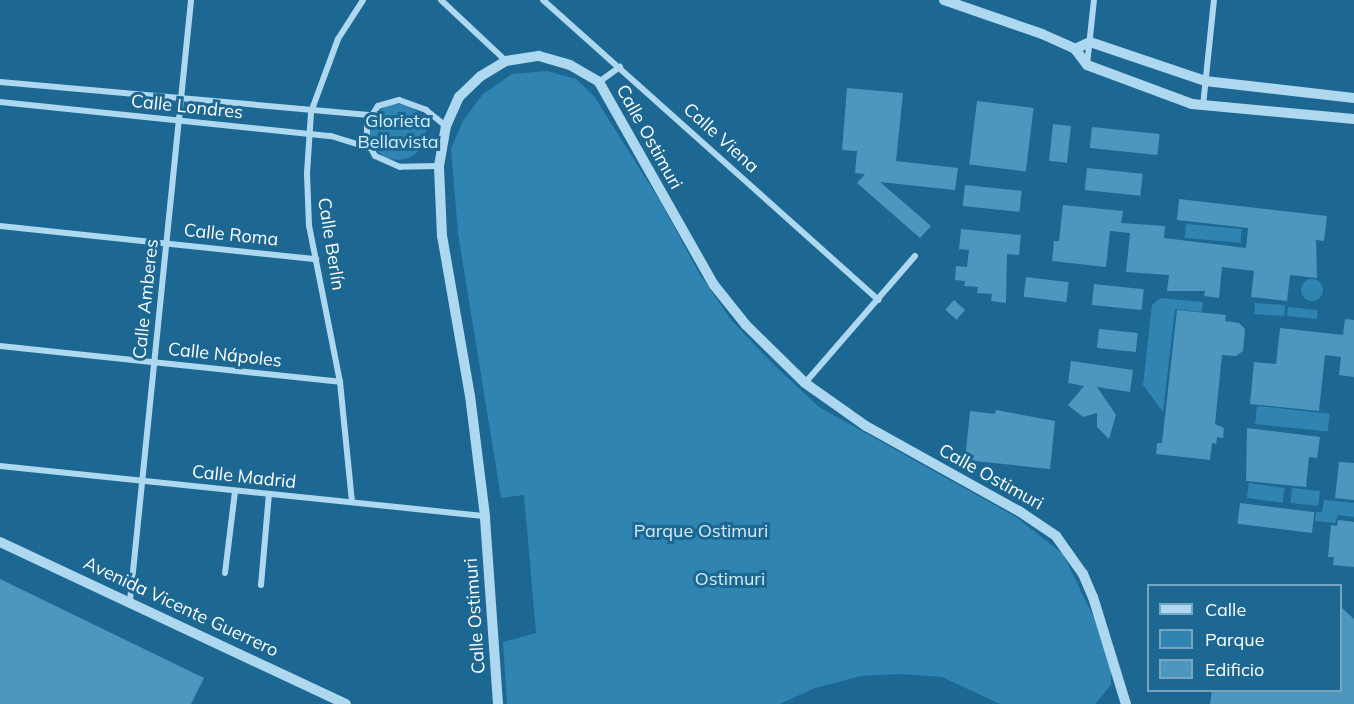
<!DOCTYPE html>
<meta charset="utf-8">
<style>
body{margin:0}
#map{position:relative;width:1354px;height:704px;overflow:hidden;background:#1c6893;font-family:Mulish,sans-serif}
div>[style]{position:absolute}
.green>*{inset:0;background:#3084b1;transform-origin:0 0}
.round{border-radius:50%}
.building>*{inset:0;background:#4d96bd;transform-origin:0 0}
.minor>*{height:6px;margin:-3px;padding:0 3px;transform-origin:3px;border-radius:3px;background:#add8ef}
.tertiary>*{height:10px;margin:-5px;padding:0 5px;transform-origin:5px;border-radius:5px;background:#add8ef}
span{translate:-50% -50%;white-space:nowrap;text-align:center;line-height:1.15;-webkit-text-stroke:6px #1c6893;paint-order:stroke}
.street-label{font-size:18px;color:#fff}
.park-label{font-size:18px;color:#d4edfa}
.legend{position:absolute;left:1147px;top:584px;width:195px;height:108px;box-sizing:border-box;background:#1c6893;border:2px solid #77a4be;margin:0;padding:8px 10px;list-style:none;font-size:18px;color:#fff}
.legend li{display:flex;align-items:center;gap:12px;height:30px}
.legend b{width:30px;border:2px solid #77a4be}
</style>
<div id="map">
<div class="green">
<div style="clip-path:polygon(547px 71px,576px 79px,594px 96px,660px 201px,699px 273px,732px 321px,774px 365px,819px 407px,1016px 517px,1063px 554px,1097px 624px,1111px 671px,1111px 685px,1095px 704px,1000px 704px,942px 677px,901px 674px,861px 676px,815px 688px,780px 704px,507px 704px,503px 642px,536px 633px,524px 495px,501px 498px,458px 233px,451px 149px,463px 121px,483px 94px,512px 74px)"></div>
<div class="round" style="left:370px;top:104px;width:56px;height:56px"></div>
<div style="left:1186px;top:224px;width:56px;height:14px;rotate:5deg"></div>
<div class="round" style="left:1301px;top:279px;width:22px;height:22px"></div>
<div style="clip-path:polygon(1161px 298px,1203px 302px,1202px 312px,1175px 309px,1163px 412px,1143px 385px,1152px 305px)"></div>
<div style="left:1255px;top:303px;width:30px;height:11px;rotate:4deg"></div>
<div style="left:1288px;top:307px;width:30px;height:9px;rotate:6deg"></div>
<div style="left:1257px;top:406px;width:73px;height:18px;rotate:6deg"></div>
<div style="left:1249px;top:483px;width:36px;height:15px;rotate:8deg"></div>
<div style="left:1292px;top:488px;width:28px;height:15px;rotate:6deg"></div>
<div style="clip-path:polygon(1324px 500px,1354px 503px,1354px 517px,1338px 515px,1335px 523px,1315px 521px,1316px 512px,1322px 512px)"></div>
</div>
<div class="building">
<div style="clip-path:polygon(847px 88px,903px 93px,896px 161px,958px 168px,955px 190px,880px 182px,931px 226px,920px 238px,857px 183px,865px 174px,855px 173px,857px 151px,842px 150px)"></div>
<div style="left:977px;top:101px;width:57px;height:64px;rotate:7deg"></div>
<div style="left:1053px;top:124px;width:18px;height:37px;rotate:6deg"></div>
<div style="left:1092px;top:127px;width:68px;height:21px;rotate:6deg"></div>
<div style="left:1087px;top:168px;width:56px;height:22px;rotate:6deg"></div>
<div style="left:965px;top:185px;width:57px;height:21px;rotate:6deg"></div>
<div style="clip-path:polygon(1179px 199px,1327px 216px,1324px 241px,1316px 240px,1317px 278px,1290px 275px,1287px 301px,1251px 297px,1254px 271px,1222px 267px,1219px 298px,1204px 296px,1205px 291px,1167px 291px,1169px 275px,1126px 272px,1130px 233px,1110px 231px,1106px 267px,1052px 261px,1054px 241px,1059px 241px,1063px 205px,1123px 211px,1121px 223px,1165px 226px,1164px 238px,1246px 248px,1248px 228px,1177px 220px)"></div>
<div style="clip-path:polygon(961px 229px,1021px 235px,1019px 255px,1007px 254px,1006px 303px,991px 301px,992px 294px,977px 293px,978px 287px,964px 286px,965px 281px,955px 280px,956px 266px,967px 267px,969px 250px,959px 249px)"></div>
<div style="left:1026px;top:277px;width:43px;height:20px;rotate:7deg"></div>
<div style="left:1094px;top:284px;width:50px;height:21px;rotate:6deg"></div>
<div style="left:954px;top:300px;width:15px;height:13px;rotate:42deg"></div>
<div style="clip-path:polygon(1177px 310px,1226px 315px,1225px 321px,1239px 323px,1245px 329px,1243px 351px,1236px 356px,1222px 355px,1215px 424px,1224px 428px,1223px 438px,1217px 437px,1216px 444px,1212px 443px,1210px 460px,1156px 454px,1157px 443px,1162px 443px)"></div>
<div style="clip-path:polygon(1345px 319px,1354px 320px,1354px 377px,1339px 375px,1341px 357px,1325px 355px,1319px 411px,1250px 404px,1254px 362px,1276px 364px,1280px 328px,1343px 335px)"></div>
<div style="left:1099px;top:329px;width:39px;height:19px;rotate:6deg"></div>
<div style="clip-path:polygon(1071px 361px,1133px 370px,1130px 392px,1097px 387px,1116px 415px,1109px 439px,1097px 427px,1097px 413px,1083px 417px,1068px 405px,1084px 386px,1068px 383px)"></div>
<div style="clip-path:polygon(996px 410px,1055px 421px,1050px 469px,965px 460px,970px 411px,995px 414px)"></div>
<div style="clip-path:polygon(1247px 428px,1320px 437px,1317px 458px,1309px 457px,1306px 487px,1246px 481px)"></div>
<div style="clip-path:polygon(1339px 462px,1354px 463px,1354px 500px,1335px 498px)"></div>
<div style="left:1240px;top:503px;width:75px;height:21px;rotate:7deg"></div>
<div style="clip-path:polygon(1338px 520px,1354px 522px,1354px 567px,1333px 565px,1334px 557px,1328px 557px,1331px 525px,1337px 526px)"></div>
<div style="clip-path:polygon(0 579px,204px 678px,191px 704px,0 704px)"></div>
<div style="clip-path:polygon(1341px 607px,1354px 619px,1354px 704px,1210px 704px,1212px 690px,1341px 690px)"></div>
</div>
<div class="minor">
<div style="left:441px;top:0;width:89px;rotate:43.2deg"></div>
<div style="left:543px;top:0;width:450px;rotate:41.8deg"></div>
<div style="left:1087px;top:65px;width:65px;rotate:-83.9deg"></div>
<div style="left:0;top:82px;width:370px;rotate:5.1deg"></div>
<div style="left:599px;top:82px;width:26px;rotate:-36deg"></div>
<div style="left:0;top:102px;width:333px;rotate:5.9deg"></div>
<div style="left:331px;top:136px;width:41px;rotate:17.1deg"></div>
<div style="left:1203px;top:106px;width:107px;rotate:-84.1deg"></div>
<div style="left:439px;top:166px;width:39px;rotate:179deg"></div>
<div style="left:400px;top:167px;width:27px;rotate:-156deg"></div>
<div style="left:375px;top:156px;width:18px;rotate:-117deg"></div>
<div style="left:367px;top:140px;width:17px;rotate:-90deg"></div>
<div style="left:367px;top:123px;width:20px;rotate:-57deg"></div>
<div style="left:378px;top:106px;width:22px;rotate:-16deg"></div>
<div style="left:399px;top:100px;width:29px;rotate:20deg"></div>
<div style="left:426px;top:110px;width:26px;rotate:39deg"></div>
<div style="left:0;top:226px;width:318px;rotate:6deg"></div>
<div style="left:0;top:346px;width:342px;rotate:6deg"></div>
<div style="left:805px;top:383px;width:168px;rotate:-49.1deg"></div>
<div style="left:0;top:466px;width:488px;rotate:5.9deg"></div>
<div style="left:352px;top:502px;width:121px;rotate:-95.7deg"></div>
<div style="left:340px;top:382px;width:159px;rotate:-101.2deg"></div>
<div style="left:309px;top:226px;width:53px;rotate:-92.2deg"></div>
<div style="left:307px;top:173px;width:61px;rotate:-86.2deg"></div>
<div style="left:311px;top:112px;width:78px;rotate:-69.7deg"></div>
<div style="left:338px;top:39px;width:46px;rotate:-57.3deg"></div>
<div style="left:225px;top:573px;width:83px;rotate:-83deg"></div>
<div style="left:261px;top:585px;width:91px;rotate:-85deg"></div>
<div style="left:130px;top:601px;width:604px;rotate:-84.2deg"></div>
</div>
<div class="tertiary">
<div style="left:944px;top:0;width:104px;rotate:19.1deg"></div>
<div style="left:1042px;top:34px;width:36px;rotate:24deg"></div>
<div style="left:1075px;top:49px;width:20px;rotate:53deg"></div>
<div style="left:1087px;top:65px;width:112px;rotate:20.4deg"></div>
<div style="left:1192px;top:104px;width:163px;rotate:5.3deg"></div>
<div style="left:1075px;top:49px;width:17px;rotate:-25deg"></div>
<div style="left:1090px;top:42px;width:121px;rotate:18.7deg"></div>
<div style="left:1205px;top:81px;width:150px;rotate:6.5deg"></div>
<div style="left:0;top:542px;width:382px;rotate:25.1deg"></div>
<div style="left:498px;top:704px;width:188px;rotate:-94deg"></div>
<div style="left:485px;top:516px;width:121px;rotate:-97.1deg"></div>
<div style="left:470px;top:396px;width:162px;rotate:-99.9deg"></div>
<div style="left:442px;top:236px;width:70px;rotate:-92.5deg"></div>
<div style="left:439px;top:166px;width:41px;rotate:-80.1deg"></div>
<div style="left:446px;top:126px;width:32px;rotate:-66deg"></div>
<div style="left:459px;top:97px;width:30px;rotate:-44deg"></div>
<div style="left:481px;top:76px;width:29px;rotate:-31deg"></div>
<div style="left:506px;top:61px;width:33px;rotate:-9deg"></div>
<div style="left:539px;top:56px;width:32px;rotate:16deg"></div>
<div style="left:570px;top:65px;width:34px;rotate:30deg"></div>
<div style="left:599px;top:82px;width:233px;rotate:60.5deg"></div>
<div style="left:714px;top:285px;width:51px;rotate:51.3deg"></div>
<div style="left:746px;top:325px;width:83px;rotate:44.5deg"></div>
<div style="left:805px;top:383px;width:75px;rotate:35.2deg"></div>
<div style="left:866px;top:426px;width:175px;rotate:29.1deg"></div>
<div style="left:1019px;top:511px;width:45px;rotate:34deg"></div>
<div style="left:1056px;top:536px;width:47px;rotate:54.6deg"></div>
<div style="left:1083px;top:574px;width:25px;rotate:67deg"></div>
<div style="left:1093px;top:597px;width:112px;rotate:72.9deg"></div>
</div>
<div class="street-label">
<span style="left:187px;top:107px;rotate:6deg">Calle Londres</span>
<span style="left:649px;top:137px;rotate:61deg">Calle Ostimuri</span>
<span style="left:721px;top:138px;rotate:42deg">Calle Viena</span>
<span style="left:231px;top:235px;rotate:6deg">Calle Roma</span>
<span style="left:331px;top:244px;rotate:81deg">Calle Berlín</span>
<span style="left:146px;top:299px;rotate:-84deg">Calle Amberes</span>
<span style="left:225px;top:355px;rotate:6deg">Calle Nápoles</span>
<span style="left:244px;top:477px;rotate:6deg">Calle Madrid</span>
<span style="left:991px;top:477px;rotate:29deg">Calle Ostimuri</span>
<span style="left:181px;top:607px;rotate:25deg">Avenida Vicente Guerrero</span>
<span style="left:475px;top:616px;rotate:-94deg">Calle Ostimuri</span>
</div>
<div class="park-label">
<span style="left:398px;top:132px">Glorieta<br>Bellavista</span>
<span style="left:701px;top:531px">Parque Ostimuri</span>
<span style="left:730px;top:579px">Ostimuri</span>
</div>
<ul class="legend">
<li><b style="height:8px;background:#add8ef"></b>Calle</li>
<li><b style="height:16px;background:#3084b1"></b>Parque</li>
<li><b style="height:16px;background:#4d96bd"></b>Edificio</li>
</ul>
</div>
